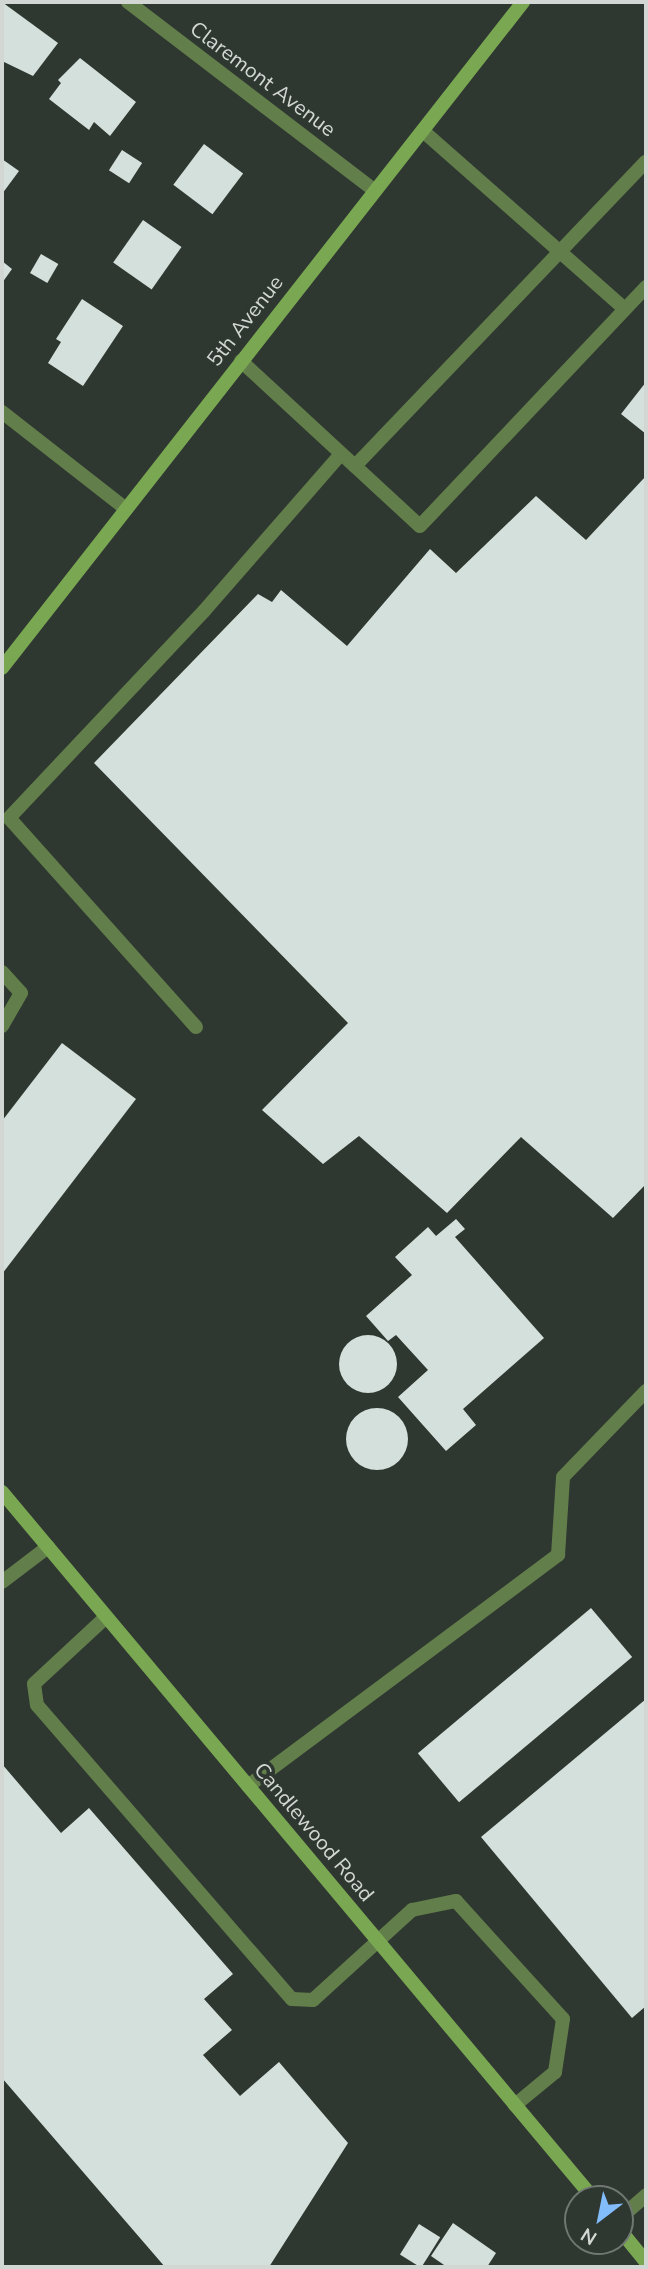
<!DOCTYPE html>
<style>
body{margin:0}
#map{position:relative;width:648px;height:2269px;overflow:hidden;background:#2f3731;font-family:"Nunito Sans",sans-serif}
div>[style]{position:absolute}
.building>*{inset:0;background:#d4e0dc;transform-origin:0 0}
.round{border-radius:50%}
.lane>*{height:14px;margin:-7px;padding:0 7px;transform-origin:7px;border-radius:7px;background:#627e4a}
.street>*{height:14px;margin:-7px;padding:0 7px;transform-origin:7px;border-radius:7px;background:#627e4a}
.secondary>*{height:14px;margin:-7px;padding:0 7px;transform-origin:7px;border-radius:7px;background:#7aa752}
span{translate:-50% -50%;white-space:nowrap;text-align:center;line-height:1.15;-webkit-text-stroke:7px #2f3731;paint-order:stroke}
.street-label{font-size:21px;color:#d2d7d3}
.frame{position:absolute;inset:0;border:4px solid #d2d7d3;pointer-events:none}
.north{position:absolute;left:564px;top:2185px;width:70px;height:70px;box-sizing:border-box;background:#2f3731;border:2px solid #707772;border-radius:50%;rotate:212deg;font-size:19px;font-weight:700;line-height:28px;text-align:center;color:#d2d7d3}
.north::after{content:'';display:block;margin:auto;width:24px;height:32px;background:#83bcfb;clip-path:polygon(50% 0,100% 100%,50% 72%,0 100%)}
</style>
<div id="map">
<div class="building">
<div style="clip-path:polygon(2px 2px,58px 43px,33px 76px,2px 61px)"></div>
<div style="clip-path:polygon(80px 58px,136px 102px,110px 136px,94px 122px,89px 130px,49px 99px,61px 83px,58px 80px)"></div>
<div style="left:204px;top:144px;width:49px;height:51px;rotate:37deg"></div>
<div style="left:122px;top:150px;width:24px;height:24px;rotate:33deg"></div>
<div style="clip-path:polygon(2px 159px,19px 171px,2px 194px)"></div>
<div style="left:143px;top:220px;width:47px;height:52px;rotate:35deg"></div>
<div style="left:41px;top:254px;width:20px;height:22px;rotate:30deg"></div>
<div style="clip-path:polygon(2px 261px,12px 269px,2px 283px)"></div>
<div style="clip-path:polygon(82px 299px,123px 326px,83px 386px,48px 363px,61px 342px,56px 339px)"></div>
<div style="clip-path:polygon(646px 382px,646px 434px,621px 414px)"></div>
<div style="clip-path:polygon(646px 476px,646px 1184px,613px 1218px,521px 1137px,447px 1213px,359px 1136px,323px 1164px,262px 1110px,348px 1023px,94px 763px,258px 594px,272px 602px,281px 590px,347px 646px,430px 549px,456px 573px,536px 496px,586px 540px)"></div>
<div style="clip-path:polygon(62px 1043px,136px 1099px,2px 1274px,2px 1121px)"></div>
<div style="clip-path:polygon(456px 1219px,465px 1229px,455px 1237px,544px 1338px,463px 1409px,476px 1425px,446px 1451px,398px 1397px,428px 1370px,396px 1335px,388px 1341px,366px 1316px,412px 1275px,395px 1257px,428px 1227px,436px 1236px)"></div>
<div class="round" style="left:339px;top:1335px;width:58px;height:58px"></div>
<div class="round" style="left:346px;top:1408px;width:62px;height:62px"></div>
<div style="left:591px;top:1608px;width:64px;height:226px;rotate:50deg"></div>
<div style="clip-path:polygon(646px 1699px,646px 2006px,632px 2018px,481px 1837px)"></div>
<div style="clip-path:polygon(2px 1764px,61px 1833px,89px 1808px,233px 1974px,204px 1999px,232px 2030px,203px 2055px,240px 2096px,279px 2062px,348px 2143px,269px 2267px,165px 2267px,2px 2078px)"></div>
<div style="clip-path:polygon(453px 2223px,496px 2253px,487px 2267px,447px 2267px,431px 2256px)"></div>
<div style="left:419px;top:2224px;width:25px;height:36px;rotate:32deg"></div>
</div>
<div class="lane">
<div style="left:423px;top:131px;width:269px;rotate:41.4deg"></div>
<div style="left:241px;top:361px;width:243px;rotate:42.7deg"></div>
<div style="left:420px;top:526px;width:329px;rotate:-46.6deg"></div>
<div style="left:355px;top:466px;width:421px;rotate:-46.3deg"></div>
<div style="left:2px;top:972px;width:28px;rotate:48deg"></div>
<div style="left:21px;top:993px;width:38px;rotate:120deg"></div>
<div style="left:196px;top:1027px;width:280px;rotate:-131.8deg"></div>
<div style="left:9px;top:818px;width:284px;rotate:-46.7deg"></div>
<div style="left:204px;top:611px;width:208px;rotate:-48.9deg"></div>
<div style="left:2px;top:1582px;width:58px;rotate:-37.3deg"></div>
<div style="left:106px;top:1617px;width:98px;rotate:137.1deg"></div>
<div style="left:34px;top:1684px;width:21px;rotate:82deg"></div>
<div style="left:37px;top:1705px;width:389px;rotate:49.1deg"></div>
<div style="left:292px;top:1999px;width:21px;rotate:3deg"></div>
<div style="left:313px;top:2000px;width:134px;rotate:-42.3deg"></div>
<div style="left:412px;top:1910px;width:45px;rotate:-11.6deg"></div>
<div style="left:456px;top:1901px;width:159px;rotate:47.8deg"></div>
<div style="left:563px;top:2019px;width:54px;rotate:98.6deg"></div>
<div style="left:555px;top:2072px;width:52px;rotate:140.5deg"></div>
<div style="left:248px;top:1786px;width:387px;rotate:-36.7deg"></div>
<div style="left:558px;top:1555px;width:78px;rotate:-86.3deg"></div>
<div style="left:563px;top:1477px;width:120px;rotate:-46deg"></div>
<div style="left:620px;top:2218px;width:35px;rotate:-41deg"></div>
</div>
<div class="street">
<div style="left:128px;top:2px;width:310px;rotate:37.4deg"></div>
<div style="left:2px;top:412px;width:157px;rotate:38deg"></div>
</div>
<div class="secondary">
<div style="left:2px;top:668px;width:846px;rotate:-51.96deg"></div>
<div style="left:2px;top:1492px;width:922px;rotate:50.06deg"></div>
<div style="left:620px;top:2230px;width:41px;rotate:50.9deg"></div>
</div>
<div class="street-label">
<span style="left:263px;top:79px;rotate:37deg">Claremont Avenue</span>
<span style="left:245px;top:321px;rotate:-52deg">5th Avenue</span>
<span style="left:314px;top:1832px;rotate:50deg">Candlewood Road</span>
</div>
<div class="frame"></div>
<div class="north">N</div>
</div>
